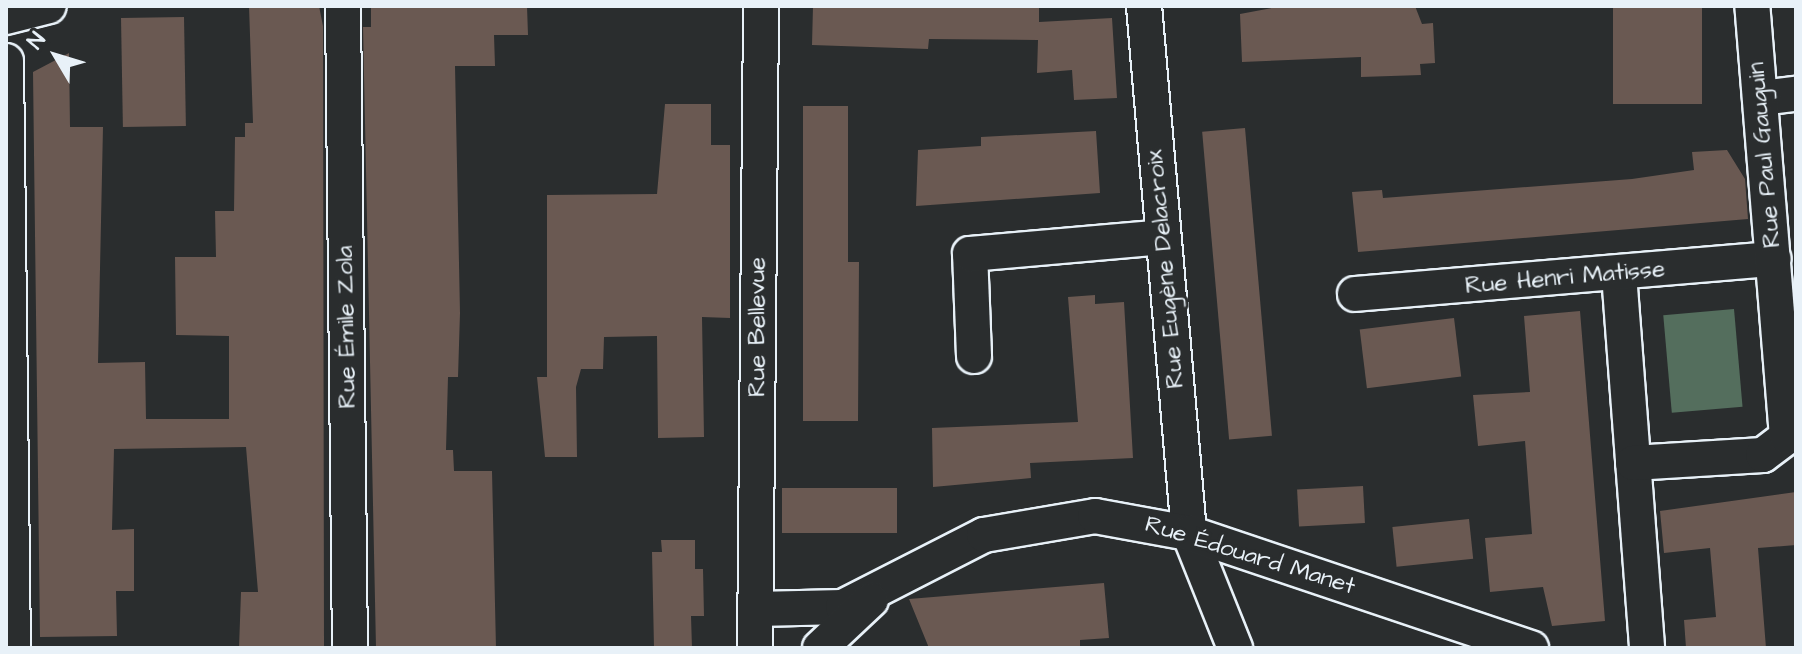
<!DOCTYPE html>
<meta charset="utf-8">
<style>
body{margin:0}
#map{position:relative;width:1802px;height:654px;overflow:hidden;background:#2a2d2e;font-family:"Architects Daughter",sans-serif}
div>[style]{position:absolute}
.green>*{inset:0;background:#546e5d;transform-origin:0 0}
.building>*{inset:0;background:#6a5952;transform-origin:0 0}
.roads{filter:drop-shadow(2px 0 #e8f1f8) drop-shadow(-2px 0 #e8f1f8) drop-shadow(0 2px #e8f1f8) drop-shadow(0 -2px #e8f1f8)}
.minor>*{height:34px;margin:-17px;padding:0 17px;transform-origin:17px;border-radius:17px;background:#2a2d2e}
span{translate:-50% -50%;white-space:nowrap;text-align:center;line-height:1.15;-webkit-text-stroke:6px #2a2d2e;paint-order:stroke}
.street-label{font-size:24px;color:#e8f1f8}
.frame{position:absolute;inset:0;border:8px solid #e8f1f8;pointer-events:none}
.north{position:absolute;left:16px;top:16px;width:80px;height:80px;-webkit-text-stroke:6px #2a2d2e;paint-order:stroke;rotate:308deg;font-size:22px;font-weight:700;line-height:32px;text-align:center;color:#e8f1f8}
.north::after{content:'';display:block;margin:auto;width:28px;height:36px;background:#e8f1f8;clip-path:polygon(50% 0,100% 100%,50% 72%,0 100%)}
</style>
<div id="map">
<div class="green">
<div style="left:1734px;top:309px;width:98px;height:71px;rotate:85deg"></div>
</div>
<div class="building">
<div style="clip-path:polygon(249px 6px,319px 6px,323px 26px,324px 648px,239px 648px,241px 592px,258px 592px,246px 447px,114px 449px,112px 530px,134px 529px,134px 591px,116px 591px,117px 636px,40px 637px,33px 72px,69px 53px,70px 127px,103px 127px,98px 363px,145px 362px,146px 419px,229px 419px,229px 336px,176px 335px,175px 257px,216px 257px,215px 211px,234px 211px,235px 137px,245px 137px,245px 123px,253px 123px)"></div>
<div style="clip-path:polygon(371px 6px,527px 6px,528px 35px,494px 35px,495px 66px,455px 66px,460px 313px,458px 377px,448px 377px,446px 450px,453px 450px,454px 471px,492px 471px,496px 648px,376px 648px,363px 27px,371px 27px)"></div>
<div style="clip-path:polygon(813px 6px,1039px 6px,1039px 22px,1112px 18px,1117px 98px,1074px 100px,1072px 70px,1037px 73px,1038px 40px,929px 39px,928px 49px,812px 45px)"></div>
<div style="clip-path:polygon(1282px 6px,1415px 6px,1422px 24px,1433px 23px,1435px 63px,1420px 64px,1421px 75px,1361px 77px,1361px 57px,1242px 62px,1240px 14px)"></div>
<div style="left:1613px;top:6px;width:89px;height:98px"></div>
<div style="left:184px;top:17px;width:109px;height:63px;rotate:89deg"></div>
<div style="clip-path:polygon(665px 104px,711px 104px,711px 145px,730px 145px,730px 318px,702px 317px,704px 437px,658px 438px,657px 336px,604px 337px,603px 369px,581px 369px,576px 387px,577px 457px,545px 457px,537px 377px,547px 377px,547px 195px,657px 194px)"></div>
<div style="clip-path:polygon(803px 106px,848px 106px,848px 262px,859px 262px,858px 421px,803px 421px)"></div>
<div style="left:1245px;top:128px;width:309px;height:43px;rotate:85deg"></div>
<div style="clip-path:polygon(1096px 131px,1100px 193px,916px 206px,918px 150px,981px 146px,981px 137px)"></div>
<div style="clip-path:polygon(1727px 150px,1745px 179px,1748px 219px,1358px 252px,1352px 192px,1382px 190px,1383px 198px,1632px 179px,1694px 170px,1692px 152px)"></div>
<div style="clip-path:polygon(1095px 295px,1095px 304px,1124px 302px,1133px 458px,1030px 463px,1031px 478px,933px 487px,932px 428px,1078px 422px,1068px 297px)"></div>
<div style="clip-path:polygon(1580px 311px,1605px 621px,1552px 626px,1543px 587px,1490px 592px,1485px 538px,1532px 534px,1525px 441px,1478px 446px,1473px 395px,1530px 392px,1524px 316px)"></div>
<div style="left:1454px;top:318px;width:59px;height:95px;rotate:83deg"></div>
<div style="left:1363px;top:486px;width:37px;height:66px;rotate:87deg"></div>
<div style="left:782px;top:488px;width:115px;height:45px"></div>
<div style="clip-path:polygon(1796px 492px,1796px 545px,1758px 548px,1766px 648px,1686px 648px,1684px 620px,1716px 617px,1710px 548px,1664px 553px,1660px 511px)"></div>
<div style="left:1469px;top:519px;width:40px;height:77px;rotate:84deg"></div>
<div style="clip-path:polygon(661px 540px,695px 540px,695px 569px,703px 569px,704px 616px,691px 616px,692px 648px,654px 648px,652px 552px,662px 552px)"></div>
<div style="clip-path:polygon(1104px 583px,1109px 638px,1080px 640px,1080px 648px,929px 648px,909px 599px)"></div>
</div>
<div class="roads">
<div class="minor">
<div style="left:343px;top:6px;width:642px;rotate:89.38deg"></div>
<div style="left:1144px;top:6px;width:529px;rotate:85.12deg"></div>
<div style="left:1189px;top:533px;width:124px;rotate:68.2deg"></div>
<div style="left:6px;top:17px;width:44px;rotate:-14.3deg"></div>
<div style="left:6px;top:61px;width:587px;rotate:89.32deg"></div>
<div style="left:1761px;top:98px;width:35px;rotate:-7deg"></div>
<div style="left:1619px;top:274px;width:375px;rotate:85.7deg"></div>
<div style="left:1355px;top:294px;width:420px;rotate:-4.8deg"></div>
<div style="left:974px;top:356px;width:102px;rotate:-92.2deg"></div>
<div style="left:970px;top:254px;width:194px;rotate:-5deg"></div>
<div style="left:1633px;top:463px;width:130px;rotate:-3.5deg"></div>
<div style="left:1763px;top:455px;width:30px;rotate:-37deg"></div>
<div style="left:1787px;top:437px;width:432px;rotate:-94.6deg"></div>
<div style="left:756px;top:609px;width:87px;rotate:-1.3deg"></div>
<div style="left:843px;top:607px;width:158px;rotate:-27.1deg"></div>
<div style="left:984px;top:535px;width:113px;rotate:-9.7deg"></div>
<div style="left:1095px;top:516px;width:96px;rotate:10.3deg"></div>
<div style="left:1189px;top:533px;width:361px;rotate:18.6deg"></div>
<div style="left:755px;top:648px;width:642px;rotate:-89.46deg"></div>
<div style="left:820px;top:648px;width:70px;rotate:-43.3deg"></div>
</div>
</div>
<div class="street-label">
<span style="left:1765px;top:155px;rotate:-95deg">Rue Paul Gauguin</span>
<span style="left:1166px;top:269px;rotate:-95deg">Rue Eugène Delacroix</span>
<span style="left:1565px;top:278px;rotate:-5deg">Rue Henri Matisse</span>
<span style="left:347px;top:327px;rotate:-91deg">Rue Émile Zola</span>
<span style="left:758px;top:327px;rotate:-90deg">Rue Bellevue</span>
<span style="left:1250px;top:556px;rotate:17deg">Rue Édouard Manet</span>
</div>
<div class="frame"></div>
<div class="north">N</div>
</div>
